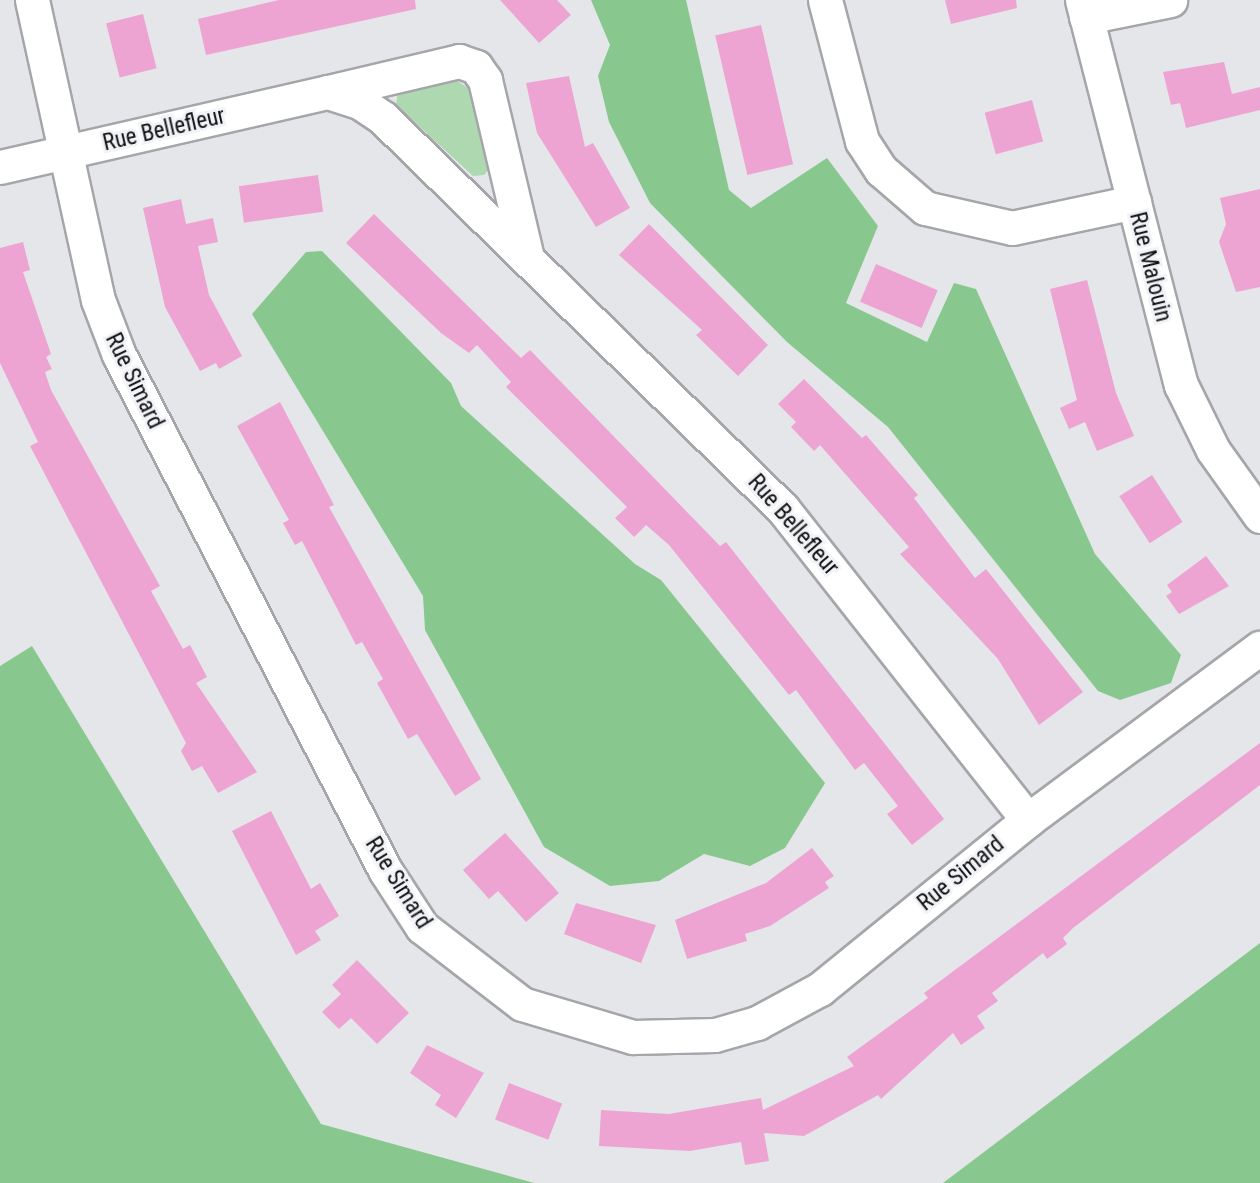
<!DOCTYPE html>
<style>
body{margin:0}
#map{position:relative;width:1260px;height:1183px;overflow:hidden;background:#e5e6ea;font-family:"Roboto Condensed",sans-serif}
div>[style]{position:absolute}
.green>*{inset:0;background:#add8b0}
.forest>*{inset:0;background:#88c88f}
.building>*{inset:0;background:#eda4d2;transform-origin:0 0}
.roads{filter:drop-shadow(2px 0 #a5a6aa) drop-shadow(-2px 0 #a5a6aa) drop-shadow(0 2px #a5a6aa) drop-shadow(0 -2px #a5a6aa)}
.minor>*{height:33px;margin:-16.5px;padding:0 16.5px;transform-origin:16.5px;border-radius:16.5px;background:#fff}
span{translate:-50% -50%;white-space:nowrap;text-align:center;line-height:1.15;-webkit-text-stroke:6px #f2f3f7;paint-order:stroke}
.street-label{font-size:23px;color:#101012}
</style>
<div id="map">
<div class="green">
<div style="clip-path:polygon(450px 76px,471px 90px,489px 169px,484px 175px,473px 176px,396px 105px,398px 90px)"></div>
</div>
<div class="forest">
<div style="clip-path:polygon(591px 0,686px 0,729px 190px,751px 208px,827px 158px,878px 226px,846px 303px,927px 342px,954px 283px,976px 289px,1095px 554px,1181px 655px,1171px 683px,1120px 700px,1098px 691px,888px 427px,787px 342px,650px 203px,609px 122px,598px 76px,610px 45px)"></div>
<div style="clip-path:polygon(322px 251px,451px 383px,461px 406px,635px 564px,661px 580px,825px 783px,785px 848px,750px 866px,704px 854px,659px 881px,610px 886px,544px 847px,425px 630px,423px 596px,252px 314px,306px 252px)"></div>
<div style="clip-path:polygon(32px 646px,321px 1124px,534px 1183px,0 1183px,0 666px)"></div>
<div style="clip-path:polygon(1260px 943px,1260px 1183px,943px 1183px)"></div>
</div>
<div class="building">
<div style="clip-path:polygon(279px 0,415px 0,416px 9px,206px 55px,198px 19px)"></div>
<div style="clip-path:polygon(500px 0,557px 0,571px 15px,539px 43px)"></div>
<div style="clip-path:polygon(945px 0,1016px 0,1017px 8px,951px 24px)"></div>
<div style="left:143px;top:14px;width:56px;height:38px;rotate:76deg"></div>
<div style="left:761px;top:25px;width:143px;height:47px;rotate:77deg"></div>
<div style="clip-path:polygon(1224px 62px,1232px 94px,1260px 87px,1260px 110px,1186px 128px,1180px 103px,1171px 105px,1163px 72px)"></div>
<div style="clip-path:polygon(569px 76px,585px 147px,593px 143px,630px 208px,596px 227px,537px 133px,526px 83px)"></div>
<div style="left:1032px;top:100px;width:43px;height:49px;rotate:75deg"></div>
<div style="left:318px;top:175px;width:37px;height:80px;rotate:82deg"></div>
<div style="clip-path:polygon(1260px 189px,1260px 287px,1236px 292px,1219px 242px,1226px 224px,1220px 198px)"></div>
<div style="clip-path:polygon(181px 199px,186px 224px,213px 218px,218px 242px,198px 246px,209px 295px,242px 356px,219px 369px,216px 363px,200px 371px,165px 307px,143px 208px)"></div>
<div style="clip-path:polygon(374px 214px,521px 358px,530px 350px,720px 546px,726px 542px,944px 819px,912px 845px,887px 814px,898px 806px,864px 763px,855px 770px,796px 690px,789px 695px,669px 545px,646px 525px,634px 537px,615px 518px,627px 507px,506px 387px,511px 382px,477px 345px,469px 353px,441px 333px,346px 243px)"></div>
<div style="clip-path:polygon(649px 224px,768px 345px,738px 376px,696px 335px,702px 330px,619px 255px)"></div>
<div style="clip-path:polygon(23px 242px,30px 270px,23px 272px,51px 354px,46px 357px,52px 369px,45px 372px,51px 390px,160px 586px,151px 591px,183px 649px,190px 645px,207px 677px,196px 683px,257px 772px,218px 793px,202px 766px,192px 771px,181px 751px,186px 743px,30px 446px,38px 442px,0 363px,0 248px)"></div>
<div style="left:876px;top:264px;width:67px;height:41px;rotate:23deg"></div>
<div style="clip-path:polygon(1087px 280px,1116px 393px,1134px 436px,1097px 451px,1085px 422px,1069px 429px,1060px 408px,1077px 400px,1050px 289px)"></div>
<div style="clip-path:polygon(804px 379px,862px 438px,866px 435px,918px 495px,914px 498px,975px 578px,986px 569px,1083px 692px,1039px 725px,998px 659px,900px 554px,909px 547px,820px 445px,814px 451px,791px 427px,796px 422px,778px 404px)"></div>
<div style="clip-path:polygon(280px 402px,334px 505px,329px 507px,481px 779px,455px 796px,417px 734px,408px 739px,377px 683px,383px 679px,362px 642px,356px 645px,302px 541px,295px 545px,283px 523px,289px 520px,237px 426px)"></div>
<div style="left:1152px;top:475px;width:56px;height:39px;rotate:57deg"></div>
<div style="clip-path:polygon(1206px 556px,1229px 586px,1179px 614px,1166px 596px,1172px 592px,1167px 585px)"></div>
<div style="clip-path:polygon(1260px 743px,1260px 785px,1073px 928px,1063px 938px,1067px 944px,1047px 959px,1043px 953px,992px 993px,998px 1001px,977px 1016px,985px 1028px,961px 1045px,953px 1033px,881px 1099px,878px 1095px,804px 1136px,764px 1133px,769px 1161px,745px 1165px,741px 1142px,690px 1151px,599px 1146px,601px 1110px,669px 1114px,761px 1098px,763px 1110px,854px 1066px,847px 1057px,928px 998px,924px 993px)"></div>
<div style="clip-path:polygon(271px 811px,311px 889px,320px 883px,339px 916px,315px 931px,321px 940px,296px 955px,232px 831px)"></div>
<div style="clip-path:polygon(505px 833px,559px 893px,526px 922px,498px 891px,489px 899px,463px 870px)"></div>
<div style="clip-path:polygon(812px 848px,834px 876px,825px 882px,829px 888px,770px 926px,745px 934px,747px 941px,687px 959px,675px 920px,766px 883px)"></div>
<div style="clip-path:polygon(576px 903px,656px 925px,641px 963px,564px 934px)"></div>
<div style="clip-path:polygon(357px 960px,409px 1013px,377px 1044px,351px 1018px,339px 1029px,322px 1012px,341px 994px,332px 985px)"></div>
<div style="clip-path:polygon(427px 1045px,484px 1073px,456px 1118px,435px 1105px,441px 1095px,410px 1073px)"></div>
<div style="left:509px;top:1083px;width:57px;height:39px;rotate:21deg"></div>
</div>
<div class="roads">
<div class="minor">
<div style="left:32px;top:0;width:307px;rotate:77.6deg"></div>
<div style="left:98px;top:300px;width:59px;rotate:69.1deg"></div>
<div style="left:119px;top:355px;width:580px;rotate:62.68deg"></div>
<div style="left:385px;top:870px;width:68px;rotate:57deg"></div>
<div style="left:422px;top:927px;width:126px;rotate:37.6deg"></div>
<div style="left:522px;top:1004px;width:116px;rotate:16.6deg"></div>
<div style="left:633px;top:1037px;width:82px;rotate:-1.4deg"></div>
<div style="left:715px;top:1035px;width:44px;rotate:-15.9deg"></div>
<div style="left:757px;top:1023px;width:72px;rotate:-28.4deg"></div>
<div style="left:820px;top:989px;width:268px;rotate:-39.1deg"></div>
<div style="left:1028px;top:820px;width:289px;rotate:-36.6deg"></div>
<div style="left:825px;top:0;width:146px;rotate:75.3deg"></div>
<div style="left:862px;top:141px;width:35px;rotate:57deg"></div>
<div style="left:881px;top:170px;width:58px;rotate:40.8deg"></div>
<div style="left:925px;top:208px;width:89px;rotate:12.9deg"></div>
<div style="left:1012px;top:228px;width:125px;rotate:-12deg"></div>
<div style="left:1082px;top:0;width:398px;rotate:75.6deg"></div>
<div style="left:1181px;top:385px;width:72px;rotate:63.8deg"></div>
<div style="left:1213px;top:450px;width:81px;rotate:54.5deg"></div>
<div style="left:1086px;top:17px;width:86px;rotate:-11.4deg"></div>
<div style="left:328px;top:92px;width:135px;rotate:-13.3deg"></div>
<div style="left:459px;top:61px;width:18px;rotate:19deg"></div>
<div style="left:476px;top:67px;width:16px;rotate:55deg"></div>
<div style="left:485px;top:80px;width:182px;rotate:76.7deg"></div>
<div style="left:0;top:167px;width:336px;rotate:-12.9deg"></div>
<div style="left:328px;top:92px;width:35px;rotate:18deg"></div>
<div style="left:361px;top:103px;width:27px;rotate:34deg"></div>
<div style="left:383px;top:118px;width:559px;rotate:44.35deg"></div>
<div style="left:783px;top:509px;width:396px;rotate:51.8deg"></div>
</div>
</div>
<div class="street-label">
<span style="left:164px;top:130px;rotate:-13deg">Rue Bellefleur</span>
<span style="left:1150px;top:267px;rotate:76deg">Rue Malouin</span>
<span style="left:134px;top:381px;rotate:64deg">Rue Simard</span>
<span style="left:793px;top:525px;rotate:49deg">Rue Bellefleur</span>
<span style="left:961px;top:874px;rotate:-39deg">Rue Simard</span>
<span style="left:398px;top:883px;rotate:58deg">Rue Simard</span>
</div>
</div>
